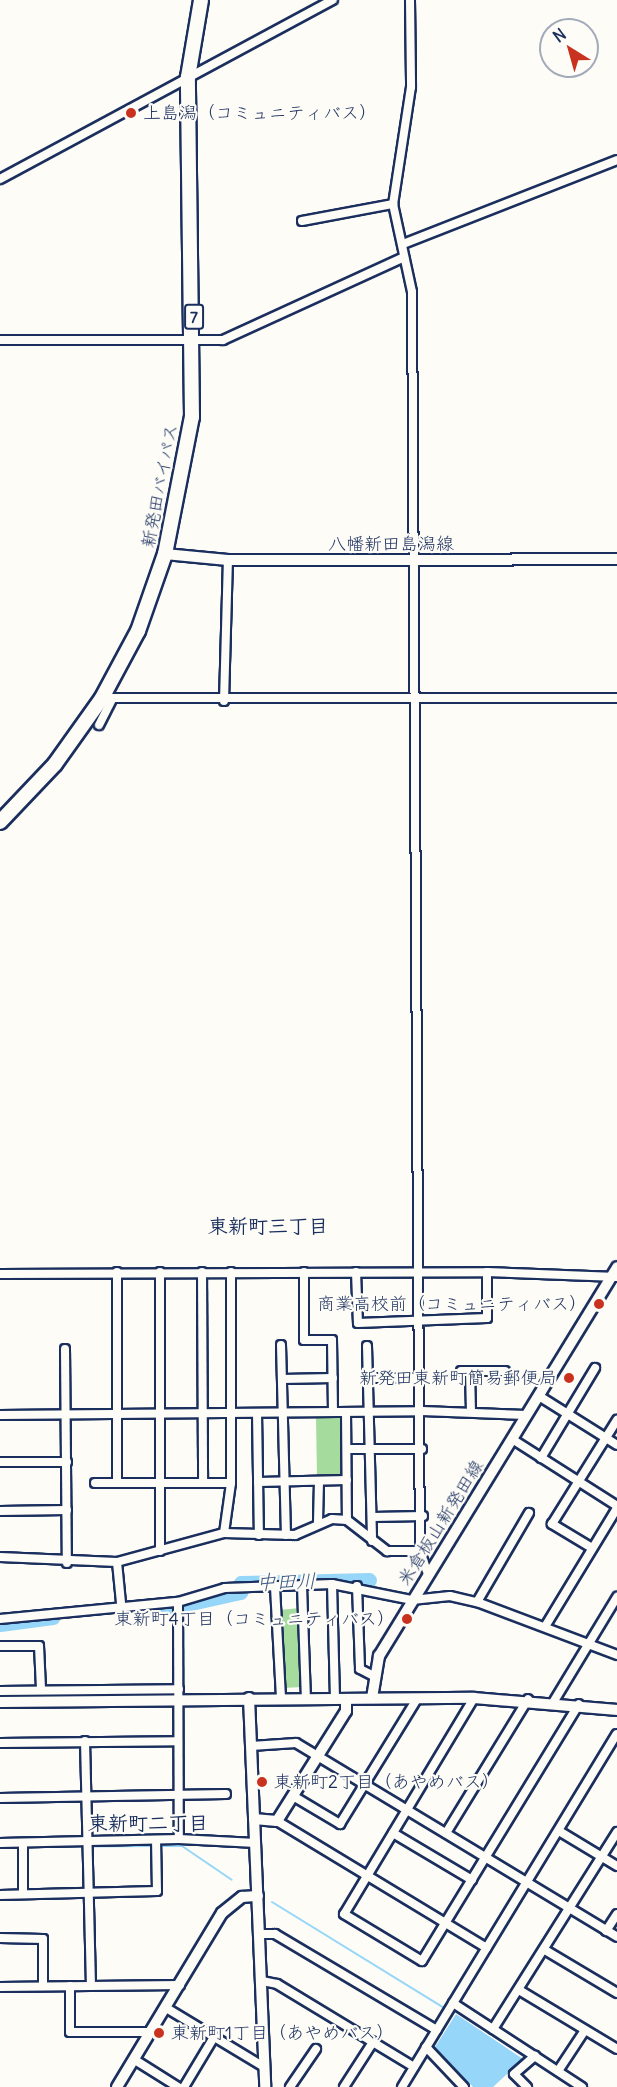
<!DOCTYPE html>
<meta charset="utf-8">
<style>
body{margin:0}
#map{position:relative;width:617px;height:2087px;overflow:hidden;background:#fdfcf7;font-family:Delius,"Klee One",sans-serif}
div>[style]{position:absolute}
.green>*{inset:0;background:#a6db9e;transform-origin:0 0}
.water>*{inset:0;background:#96d6f8}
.stream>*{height:2px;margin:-1px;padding:0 1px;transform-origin:1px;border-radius:1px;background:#96d6f8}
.river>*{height:15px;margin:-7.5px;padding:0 7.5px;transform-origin:7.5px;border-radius:7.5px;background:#96d6f8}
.roads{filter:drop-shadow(2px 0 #1b2f5e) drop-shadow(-2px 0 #1b2f5e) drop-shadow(0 2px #1b2f5e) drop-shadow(0 -2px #1b2f5e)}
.street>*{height:8px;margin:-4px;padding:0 4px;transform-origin:4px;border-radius:4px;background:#fdfcf7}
.secondary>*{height:10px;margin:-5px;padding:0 5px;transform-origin:5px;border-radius:5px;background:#fdfcf7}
.highway>*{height:14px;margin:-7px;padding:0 7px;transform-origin:7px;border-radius:7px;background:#fdfcf7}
.dots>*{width:16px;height:16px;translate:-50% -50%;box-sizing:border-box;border:3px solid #fdfcf7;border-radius:50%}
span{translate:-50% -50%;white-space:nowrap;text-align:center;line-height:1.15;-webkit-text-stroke:4.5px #fdfcf7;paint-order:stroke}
.shield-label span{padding:2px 4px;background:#fdfcf7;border:2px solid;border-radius:4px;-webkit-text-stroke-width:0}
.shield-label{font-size:16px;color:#1b2f5e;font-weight:700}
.poi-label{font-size:18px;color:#1b2f5e}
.left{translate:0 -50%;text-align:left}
.right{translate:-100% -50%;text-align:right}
.street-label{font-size:18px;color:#1b2f5e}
.neighbourhood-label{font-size:20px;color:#1b2f5e;font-weight:700}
.water-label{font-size:20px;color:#3a5984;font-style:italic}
.north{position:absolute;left:539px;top:18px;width:60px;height:60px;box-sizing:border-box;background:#fdfcf7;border:2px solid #a3aaba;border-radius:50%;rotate:323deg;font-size:16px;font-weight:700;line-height:24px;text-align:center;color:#1b2f5e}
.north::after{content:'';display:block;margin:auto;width:21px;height:27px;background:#c8321e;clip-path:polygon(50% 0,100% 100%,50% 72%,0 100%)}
</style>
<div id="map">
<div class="green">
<div style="left:342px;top:1417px;width:58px;height:26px;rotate:89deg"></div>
<div style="clip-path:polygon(300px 1608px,302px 1687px,284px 1688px,279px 1610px)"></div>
</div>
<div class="water">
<div style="clip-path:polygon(456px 2014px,523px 2059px,493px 2087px,473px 2087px,435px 2047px)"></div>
</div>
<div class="stream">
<div style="left:159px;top:1846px;width:23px"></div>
<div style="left:182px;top:1846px;width:60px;rotate:34.2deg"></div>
<div style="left:0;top:1847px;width:21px"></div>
<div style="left:27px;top:1847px;width:126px;rotate:-0.5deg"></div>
<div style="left:272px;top:1902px;width:201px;rotate:31.6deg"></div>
</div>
<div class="river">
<div style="left:140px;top:1608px;width:33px;rotate:-2deg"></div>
<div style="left:173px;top:1607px;width:69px;rotate:-12.6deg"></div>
<div style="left:240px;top:1592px;width:9px;rotate:-84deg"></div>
<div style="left:241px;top:1583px;width:128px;rotate:-1.3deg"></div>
<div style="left:0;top:1624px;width:53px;rotate:-7.5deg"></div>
</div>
<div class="roads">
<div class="street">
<div style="left:410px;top:0;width:87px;rotate:89.3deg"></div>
<div style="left:411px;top:87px;width:118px;rotate:98.7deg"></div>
<div style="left:393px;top:204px;width:90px;rotate:77.8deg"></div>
<div style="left:412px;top:292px;width:1259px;rotate:89.64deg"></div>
<div style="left:420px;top:1551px;width:24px;rotate:71deg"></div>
<div style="left:0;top:179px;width:378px;rotate:-28.3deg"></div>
<div style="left:302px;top:221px;width:93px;rotate:-10.6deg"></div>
<div style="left:403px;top:244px;width:230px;rotate:-21.4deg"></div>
<div style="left:0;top:340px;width:223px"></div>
<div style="left:223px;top:340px;width:199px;rotate:-24.6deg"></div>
<div style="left:102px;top:698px;width:515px"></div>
<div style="left:224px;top:701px;width:141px;rotate:-88.4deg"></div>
<div style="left:99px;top:725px;width:30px;rotate:-63deg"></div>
<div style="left:117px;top:1272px;width:211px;rotate:90deg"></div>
<div style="left:160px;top:1272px;width:279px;rotate:90deg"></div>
<div style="left:202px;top:1272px;width:210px;rotate:89.7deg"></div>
<div style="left:304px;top:1272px;width:68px;rotate:90deg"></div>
<div style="left:304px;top:1340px;width:28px"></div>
<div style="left:332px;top:1340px;width:72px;rotate:89.2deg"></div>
<div style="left:356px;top:1272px;width:51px;rotate:87.8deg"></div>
<div style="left:358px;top:1323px;width:129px;rotate:-2.2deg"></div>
<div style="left:487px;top:1318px;width:46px;rotate:-90deg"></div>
<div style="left:0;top:1274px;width:487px;rotate:-0.2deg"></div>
<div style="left:487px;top:1272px;width:130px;rotate:2.2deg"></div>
<div style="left:281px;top:1345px;width:190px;rotate:88.5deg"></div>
<div style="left:367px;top:1346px;width:195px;rotate:88.5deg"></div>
<div style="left:65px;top:1349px;width:214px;rotate:89.5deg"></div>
<div style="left:461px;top:1371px;width:44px"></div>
<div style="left:470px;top:1371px;width:41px;rotate:88.6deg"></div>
<div style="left:368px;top:1378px;width:53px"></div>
<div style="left:282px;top:1379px;width:51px;rotate:-1.1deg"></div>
<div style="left:539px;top:1396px;width:92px;rotate:32.1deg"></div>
<div style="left:346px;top:1412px;width:108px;rotate:89.5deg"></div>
<div style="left:257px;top:1413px;width:122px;rotate:89.1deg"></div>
<div style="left:0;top:1415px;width:422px;rotate:-0.5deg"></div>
<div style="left:422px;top:1411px;width:104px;rotate:2.2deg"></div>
<div style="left:512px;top:1439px;width:125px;rotate:32.5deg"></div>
<div style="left:347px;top:1449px;width:75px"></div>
<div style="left:541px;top:1458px;width:105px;rotate:-59deg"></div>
<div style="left:0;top:1462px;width:67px"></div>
<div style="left:258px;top:1482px;width:89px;rotate:-1.3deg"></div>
<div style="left:95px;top:1483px;width:136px"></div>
<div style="left:0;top:1511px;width:67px;rotate:-0.9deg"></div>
<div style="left:373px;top:1517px;width:50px;rotate:-1.1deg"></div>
<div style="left:318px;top:1522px;width:41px;rotate:-88.6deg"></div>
<div style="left:224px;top:1533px;width:50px;rotate:-82deg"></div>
<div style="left:231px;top:1483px;width:211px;rotate:-90deg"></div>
<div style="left:592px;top:1548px;width:47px;rotate:-149deg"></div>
<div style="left:552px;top:1524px;width:123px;rotate:-58deg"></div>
<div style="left:0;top:1557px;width:117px;rotate:2.4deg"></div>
<div style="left:117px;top:1562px;width:111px;rotate:-15.2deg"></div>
<div style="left:224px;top:1533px;width:71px;rotate:1.6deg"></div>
<div style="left:295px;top:1535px;width:40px;rotate:-23.4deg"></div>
<div style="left:332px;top:1519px;width:15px;rotate:4deg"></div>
<div style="left:347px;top:1520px;width:51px;rotate:37.8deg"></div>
<div style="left:387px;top:1551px;width:33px"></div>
<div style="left:117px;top:1562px;width:41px;rotate:84.4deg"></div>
<div style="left:332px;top:1584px;width:115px;rotate:88.5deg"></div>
<div style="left:302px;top:1586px;width:112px;rotate:88deg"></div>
<div style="left:357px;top:1586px;width:83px;rotate:87.9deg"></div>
<div style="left:360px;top:1669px;width:13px;rotate:27deg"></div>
<div style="left:275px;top:1587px;width:111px;rotate:86.9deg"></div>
<div style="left:178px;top:1602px;width:237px;rotate:89.8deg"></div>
<div style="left:477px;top:1602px;width:103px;rotate:-59.7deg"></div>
<div style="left:0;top:1619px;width:179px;rotate:-5.5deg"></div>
<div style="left:178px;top:1602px;width:49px;rotate:-16.6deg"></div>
<div style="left:225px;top:1588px;width:107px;rotate:-2.1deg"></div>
<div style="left:332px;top:1584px;width:82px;rotate:11.3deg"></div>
<div style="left:412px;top:1600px;width:38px;rotate:-6deg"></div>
<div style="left:450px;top:1596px;width:28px;rotate:13deg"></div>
<div style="left:477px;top:1602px;width:150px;rotate:20.7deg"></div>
<div style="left:546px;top:1625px;width:137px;rotate:-58.7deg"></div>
<div style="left:0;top:1646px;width:39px"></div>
<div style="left:39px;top:1646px;width:43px;rotate:87.3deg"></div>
<div style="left:0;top:1691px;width:179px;rotate:-0.6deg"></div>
<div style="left:474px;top:1698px;width:252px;rotate:121deg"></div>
<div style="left:344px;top:1914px;width:91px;rotate:31.1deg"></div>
<div style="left:422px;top:1961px;width:301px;rotate:-58.6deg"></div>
<div style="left:554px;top:1701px;width:122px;rotate:-58.8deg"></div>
<div style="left:85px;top:1741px;width:245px;rotate:88.6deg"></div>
<div style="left:0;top:1743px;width:178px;rotate:-0.6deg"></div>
<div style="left:251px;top:1746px;width:45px;rotate:-3.8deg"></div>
<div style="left:296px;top:1743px;width:375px;rotate:31.1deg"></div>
<div style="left:293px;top:1796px;width:55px;rotate:30.8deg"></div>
<div style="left:340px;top:1824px;width:147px;rotate:-58.4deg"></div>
<div style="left:0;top:1798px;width:226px;rotate:-1deg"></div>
<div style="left:277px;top:1821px;width:245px;rotate:31.2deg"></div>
<div style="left:559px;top:1831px;width:68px;rotate:31.1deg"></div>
<div style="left:393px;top:1833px;width:92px;rotate:30.7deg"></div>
<div style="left:446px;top:1833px;width:157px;rotate:-58.5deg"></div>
<div style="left:0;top:1843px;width:179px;rotate:-1.3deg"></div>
<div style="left:179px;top:1839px;width:77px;rotate:3deg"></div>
<div style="left:23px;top:1894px;width:51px;rotate:-90deg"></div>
<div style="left:0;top:1895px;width:157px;rotate:-1.5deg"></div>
<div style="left:157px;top:1891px;width:51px;rotate:-91.1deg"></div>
<div style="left:606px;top:1931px;width:20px;rotate:-57deg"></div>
<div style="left:261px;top:1934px;width:14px"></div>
<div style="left:275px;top:1934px;width:188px;rotate:30.7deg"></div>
<div style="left:0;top:1938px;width:43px;rotate:1.3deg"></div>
<div style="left:43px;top:1939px;width:47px;rotate:90deg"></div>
<div style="left:545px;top:1950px;width:84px;rotate:30.8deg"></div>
<div style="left:262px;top:1981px;width:15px;rotate:11deg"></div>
<div style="left:277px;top:1984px;width:160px;rotate:31.2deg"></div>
<div style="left:70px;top:1986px;width:46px;rotate:90deg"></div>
<div style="left:70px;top:2032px;width:82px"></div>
<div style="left:0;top:1987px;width:180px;rotate:-0.6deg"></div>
<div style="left:519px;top:1990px;width:114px;rotate:31deg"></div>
<div style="left:453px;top:2003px;width:154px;rotate:33.1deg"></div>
<div style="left:168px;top:2009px;width:112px;rotate:31.1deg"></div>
<div style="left:493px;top:2029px;width:233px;rotate:-57.8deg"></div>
<div style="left:426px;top:2047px;width:55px;rotate:46.5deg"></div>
<div style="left:135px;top:2060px;width:51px;rotate:32.1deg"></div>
<div style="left:558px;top:2071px;width:49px;rotate:-56.6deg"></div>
<div style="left:184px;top:2087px;width:58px;rotate:-59deg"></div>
<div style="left:290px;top:2087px;width:46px;rotate:-55.6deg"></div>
<div style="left:344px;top:2087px;width:54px;rotate:-57.2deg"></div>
<div style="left:402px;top:2087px;width:413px;rotate:-58.7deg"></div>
<div style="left:527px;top:2087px;width:18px;rotate:-135deg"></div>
<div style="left:514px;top:2074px;width:28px;rotate:-41deg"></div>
</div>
<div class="secondary">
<div style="left:165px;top:554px;width:63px;rotate:5.4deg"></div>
<div style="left:228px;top:560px;width:389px;rotate:-0.1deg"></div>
<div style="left:249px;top:1698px;width:389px;rotate:87.6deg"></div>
<div style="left:372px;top:1698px;width:43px;rotate:-80.5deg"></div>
<div style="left:379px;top:1656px;width:456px;rotate:-58.5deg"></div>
<div style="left:0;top:1702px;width:474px;rotate:-0.5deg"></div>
<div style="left:474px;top:1698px;width:144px;rotate:4.8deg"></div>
<div style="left:254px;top:1819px;width:23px;rotate:5deg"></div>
<div style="left:277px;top:1821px;width:130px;rotate:-57.9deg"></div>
<div style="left:346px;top:1711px;width:12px;rotate:-90deg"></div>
<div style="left:117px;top:2087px;width:203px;rotate:-58.9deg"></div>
<div style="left:222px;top:1913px;width:26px;rotate:-39deg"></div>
<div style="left:242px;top:1897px;width:16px;rotate:-4deg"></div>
</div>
<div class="highway">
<div style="left:0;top:822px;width:80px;rotate:-46.5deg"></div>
<div style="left:55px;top:764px;width:81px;rotate:-54.5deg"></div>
<div style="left:102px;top:698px;width:76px;rotate:-61.8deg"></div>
<div style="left:138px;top:631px;width:82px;rotate:-70.7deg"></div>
<div style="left:165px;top:554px;width:140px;rotate:-78.9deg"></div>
<div style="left:192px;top:417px;width:340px;rotate:-90.7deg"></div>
<div style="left:188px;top:77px;width:78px;rotate:-80.4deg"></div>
</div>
</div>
<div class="dots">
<div style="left:131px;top:113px;background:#c8321e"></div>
<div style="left:599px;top:1304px;background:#c8321e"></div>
<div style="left:569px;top:1378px;background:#c8321e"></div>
<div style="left:407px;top:1619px;background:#c8321e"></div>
<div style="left:262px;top:1782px;background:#c8321e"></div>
<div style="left:159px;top:2033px;background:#c8321e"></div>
</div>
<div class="shield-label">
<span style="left:194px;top:317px">7</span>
</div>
<div class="poi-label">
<span class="left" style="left:143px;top:113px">上島潟（コミュニティバス）</span>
<span class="right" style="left:587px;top:1304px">商業高校前（コミュニティバス）</span>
<span class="right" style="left:557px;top:1378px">新発田東新町簡易郵便局</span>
<span class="right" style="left:395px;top:1619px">東新町4丁目（コミュニティバス）</span>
<span class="left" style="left:274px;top:1782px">東新町2丁目（あやめバス）</span>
<span class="left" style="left:171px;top:2033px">東新町1丁目（あやめバス）</span>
</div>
<div class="street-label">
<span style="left:160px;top:486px;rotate:-79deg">新発田バイパス</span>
<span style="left:391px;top:544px">八幡新田島潟線</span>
<span style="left:441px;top:1523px;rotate:-58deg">米倉板山新発田線</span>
</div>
<div class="neighbourhood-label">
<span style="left:268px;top:1225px">東新町三丁目</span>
<span style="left:148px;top:1822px">東新町二丁目</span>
</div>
<div class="water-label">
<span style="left:286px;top:1581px;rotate:-2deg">中田川</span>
</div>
<div class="north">N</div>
</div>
